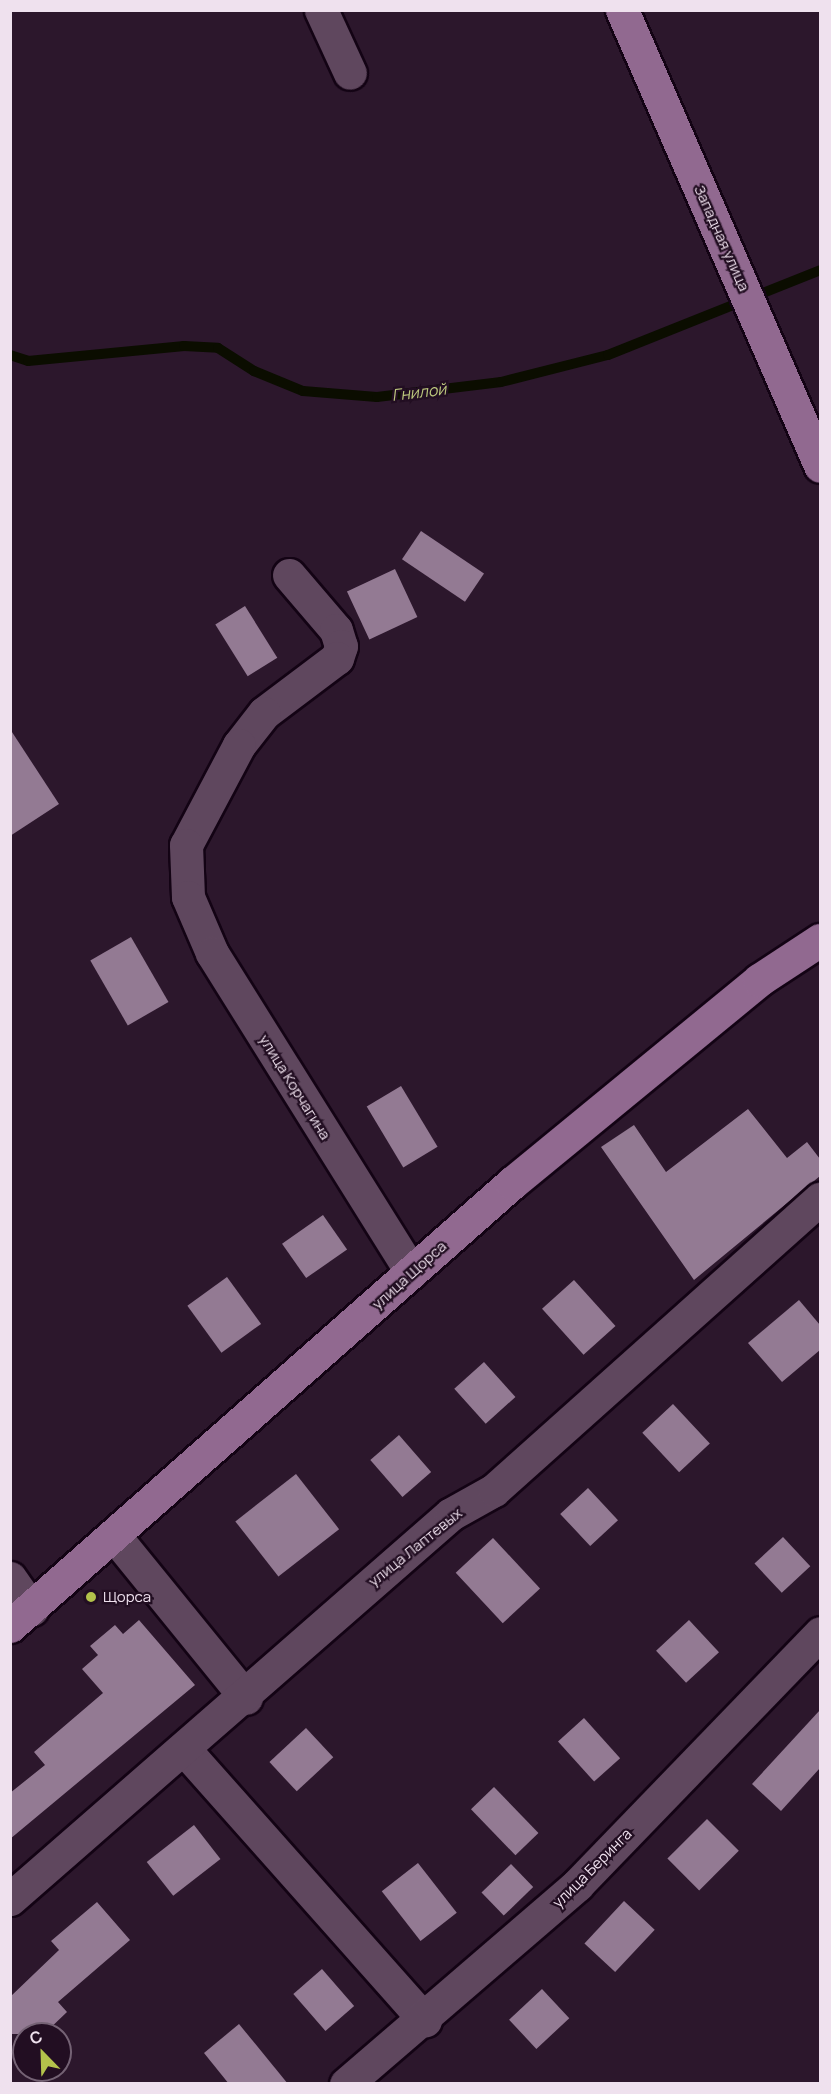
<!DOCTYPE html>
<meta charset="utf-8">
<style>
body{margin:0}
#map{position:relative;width:831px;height:2094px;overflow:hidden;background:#2c172c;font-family:Manrope,sans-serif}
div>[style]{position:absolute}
.stream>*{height:10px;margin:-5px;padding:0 5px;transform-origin:5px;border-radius:5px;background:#0b0d00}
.building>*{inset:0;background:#937a93;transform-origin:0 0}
.roads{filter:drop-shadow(2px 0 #130314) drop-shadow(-2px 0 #130314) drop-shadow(0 2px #130314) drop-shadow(0 -2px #130314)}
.minor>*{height:33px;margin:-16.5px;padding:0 16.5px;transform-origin:16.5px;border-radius:16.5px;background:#5f475e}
.major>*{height:33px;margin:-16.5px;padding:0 16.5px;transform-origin:16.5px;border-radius:16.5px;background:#916990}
.dots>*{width:16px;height:16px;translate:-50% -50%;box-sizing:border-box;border:3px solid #220e22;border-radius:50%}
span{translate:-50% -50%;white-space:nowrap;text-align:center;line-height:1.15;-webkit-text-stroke:4.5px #220e22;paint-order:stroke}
.street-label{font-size:15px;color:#efe1ee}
.poi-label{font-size:15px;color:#efe1ee}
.left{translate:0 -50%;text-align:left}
.water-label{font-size:16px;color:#bcc87d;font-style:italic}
.frame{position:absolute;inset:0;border:12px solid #efe1ee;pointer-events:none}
.north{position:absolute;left:12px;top:2022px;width:60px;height:60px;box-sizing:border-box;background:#220e22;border:2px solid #746274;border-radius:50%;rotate:337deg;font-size:16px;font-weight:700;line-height:24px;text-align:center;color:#efe1ee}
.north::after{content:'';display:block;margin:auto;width:21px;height:27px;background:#b3c24b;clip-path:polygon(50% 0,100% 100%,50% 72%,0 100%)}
</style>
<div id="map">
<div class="stream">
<div style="left:10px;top:355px;width:19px;rotate:18deg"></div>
<div style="left:28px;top:361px;width:157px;rotate:-5.5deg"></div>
<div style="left:184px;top:346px;width:34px;rotate:3deg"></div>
<div style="left:218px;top:348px;width:43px;rotate:32.6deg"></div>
<div style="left:254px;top:371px;width:53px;rotate:22.2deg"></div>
<div style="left:303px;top:391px;width:74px;rotate:4.6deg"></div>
<div style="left:377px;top:397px;width:125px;rotate:-6.9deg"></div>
<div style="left:501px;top:382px;width:110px;rotate:-14.2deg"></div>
<div style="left:608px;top:355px;width:228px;rotate:-21.8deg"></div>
</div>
<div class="building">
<div style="left:421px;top:531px;width:76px;height:34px;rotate:34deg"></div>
<div style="left:395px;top:569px;width:53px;height:53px;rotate:65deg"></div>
<div style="left:245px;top:606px;width:61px;height:35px;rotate:58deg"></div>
<div style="clip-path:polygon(10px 729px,59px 804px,10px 836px)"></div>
<div style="left:131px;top:937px;width:75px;height:47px;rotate:60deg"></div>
<div style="left:401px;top:1086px;width:71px;height:40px;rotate:59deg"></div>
<div style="clip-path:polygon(748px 1109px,787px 1158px,807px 1142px,820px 1159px,820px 1176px,694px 1280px,601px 1147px,634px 1125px,666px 1172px)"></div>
<div style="left:323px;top:1215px;width:42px;height:50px;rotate:55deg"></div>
<div style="left:227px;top:1277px;width:58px;height:49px;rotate:54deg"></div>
<div style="left:574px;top:1280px;width:62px;height:43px;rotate:48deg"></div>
<div style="clip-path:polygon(799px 1300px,820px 1325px,820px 1350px,782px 1382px,748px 1343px)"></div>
<div style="left:484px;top:1362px;width:47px;height:40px;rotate:48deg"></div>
<div style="left:673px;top:1404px;width:54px;height:42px;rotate:47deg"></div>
<div style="left:399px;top:1435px;width:49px;height:38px;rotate:49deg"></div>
<div style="left:296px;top:1474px;width:70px;height:77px;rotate:52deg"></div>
<div style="left:588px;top:1488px;width:44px;height:38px;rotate:47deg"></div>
<div style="left:783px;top:1537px;width:40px;height:39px;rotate:47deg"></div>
<div style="left:493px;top:1538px;width:69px;height:51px;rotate:47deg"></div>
<div style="clip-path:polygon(139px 1620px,195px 1685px,10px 1839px,10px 1793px,45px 1765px,34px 1752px,103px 1693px,82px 1669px,98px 1655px,90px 1646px,115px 1625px,123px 1634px)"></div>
<div style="left:689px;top:1620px;width:44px;height:45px;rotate:47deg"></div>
<div style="clip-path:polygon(820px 1710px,820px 1768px,781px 1811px,752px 1784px)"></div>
<div style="left:584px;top:1718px;width:54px;height:35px;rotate:48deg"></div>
<div style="left:306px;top:1728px;width:40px;height:50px;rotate:47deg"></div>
<div style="left:494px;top:1787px;width:64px;height:32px;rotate:46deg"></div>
<div style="left:707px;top:1819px;width:45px;height:56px;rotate:45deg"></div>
<div style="left:194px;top:1825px;width:43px;height:60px;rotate:52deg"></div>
<div style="left:418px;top:1863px;width:63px;height:46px;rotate:52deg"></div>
<div style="left:511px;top:1864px;width:32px;height:41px;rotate:46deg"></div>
<div style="left:624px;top:1901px;width:42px;height:58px;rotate:43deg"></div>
<div style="clip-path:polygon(97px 1902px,130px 1940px,58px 2002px,67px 2012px,44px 2034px,10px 2034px,10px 1997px,59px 1950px,51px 1941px)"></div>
<div style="left:322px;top:1969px;width:49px;height:38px;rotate:49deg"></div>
<div style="left:542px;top:1989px;width:40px;height:45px;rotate:47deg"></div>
<div style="clip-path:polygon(239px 2024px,288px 2084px,229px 2084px,204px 2053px)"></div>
</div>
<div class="roads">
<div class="minor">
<div style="left:321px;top:10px;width:69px;rotate:65.3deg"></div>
<div style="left:289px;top:575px;width:72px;rotate:49.5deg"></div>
<div style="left:336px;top:630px;width:17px;rotate:73deg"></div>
<div style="left:341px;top:646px;width:13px;rotate:108deg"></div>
<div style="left:337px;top:658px;width:91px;rotate:143deg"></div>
<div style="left:264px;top:713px;width:41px;rotate:128deg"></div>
<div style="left:239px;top:745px;width:113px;rotate:117.9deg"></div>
<div style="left:186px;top:845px;width:52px;rotate:87.8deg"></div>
<div style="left:188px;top:897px;width:61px;rotate:66.8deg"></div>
<div style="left:212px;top:953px;width:376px;rotate:58deg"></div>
<div style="left:116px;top:1538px;width:206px;rotate:50.9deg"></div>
<div style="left:10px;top:1578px;width:38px;rotate:55deg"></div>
<div style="left:184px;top:1749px;width:363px;rotate:48.4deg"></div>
<div style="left:10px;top:1899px;width:585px;rotate:-41.12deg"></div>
<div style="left:451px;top:1514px;width:49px;rotate:-29.2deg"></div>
<div style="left:494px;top:1490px;width:437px;rotate:-41.8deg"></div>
<div style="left:346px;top:2084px;width:305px;rotate:-40.7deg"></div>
<div style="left:577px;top:1885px;width:350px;rotate:-46deg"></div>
</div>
<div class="major">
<div style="left:622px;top:10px;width:497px;rotate:66.5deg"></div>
<div style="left:10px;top:1626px;width:670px;rotate:-41.43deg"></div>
<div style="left:512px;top:1183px;width:320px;rotate:-39.4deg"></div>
<div style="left:759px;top:980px;width:73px;rotate:-33.3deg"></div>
</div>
</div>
<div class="dots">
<div style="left:91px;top:1597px;background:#b3c24b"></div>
</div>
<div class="street-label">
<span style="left:722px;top:238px;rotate:66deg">Западная улица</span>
<span style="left:295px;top:1087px;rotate:58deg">улица Корчагина</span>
<span style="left:409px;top:1275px;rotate:-42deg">улица Щорса</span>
<span style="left:415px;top:1547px;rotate:-39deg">улица Лаптевых</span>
<span style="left:592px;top:1868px;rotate:-45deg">улица Беринга</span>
</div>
<div class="poi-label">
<span class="left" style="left:103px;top:1597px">Щорса</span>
</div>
<div class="water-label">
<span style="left:419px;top:392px;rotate:-7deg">Гнилой</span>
</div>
<div class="frame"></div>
<div class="north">С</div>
</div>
